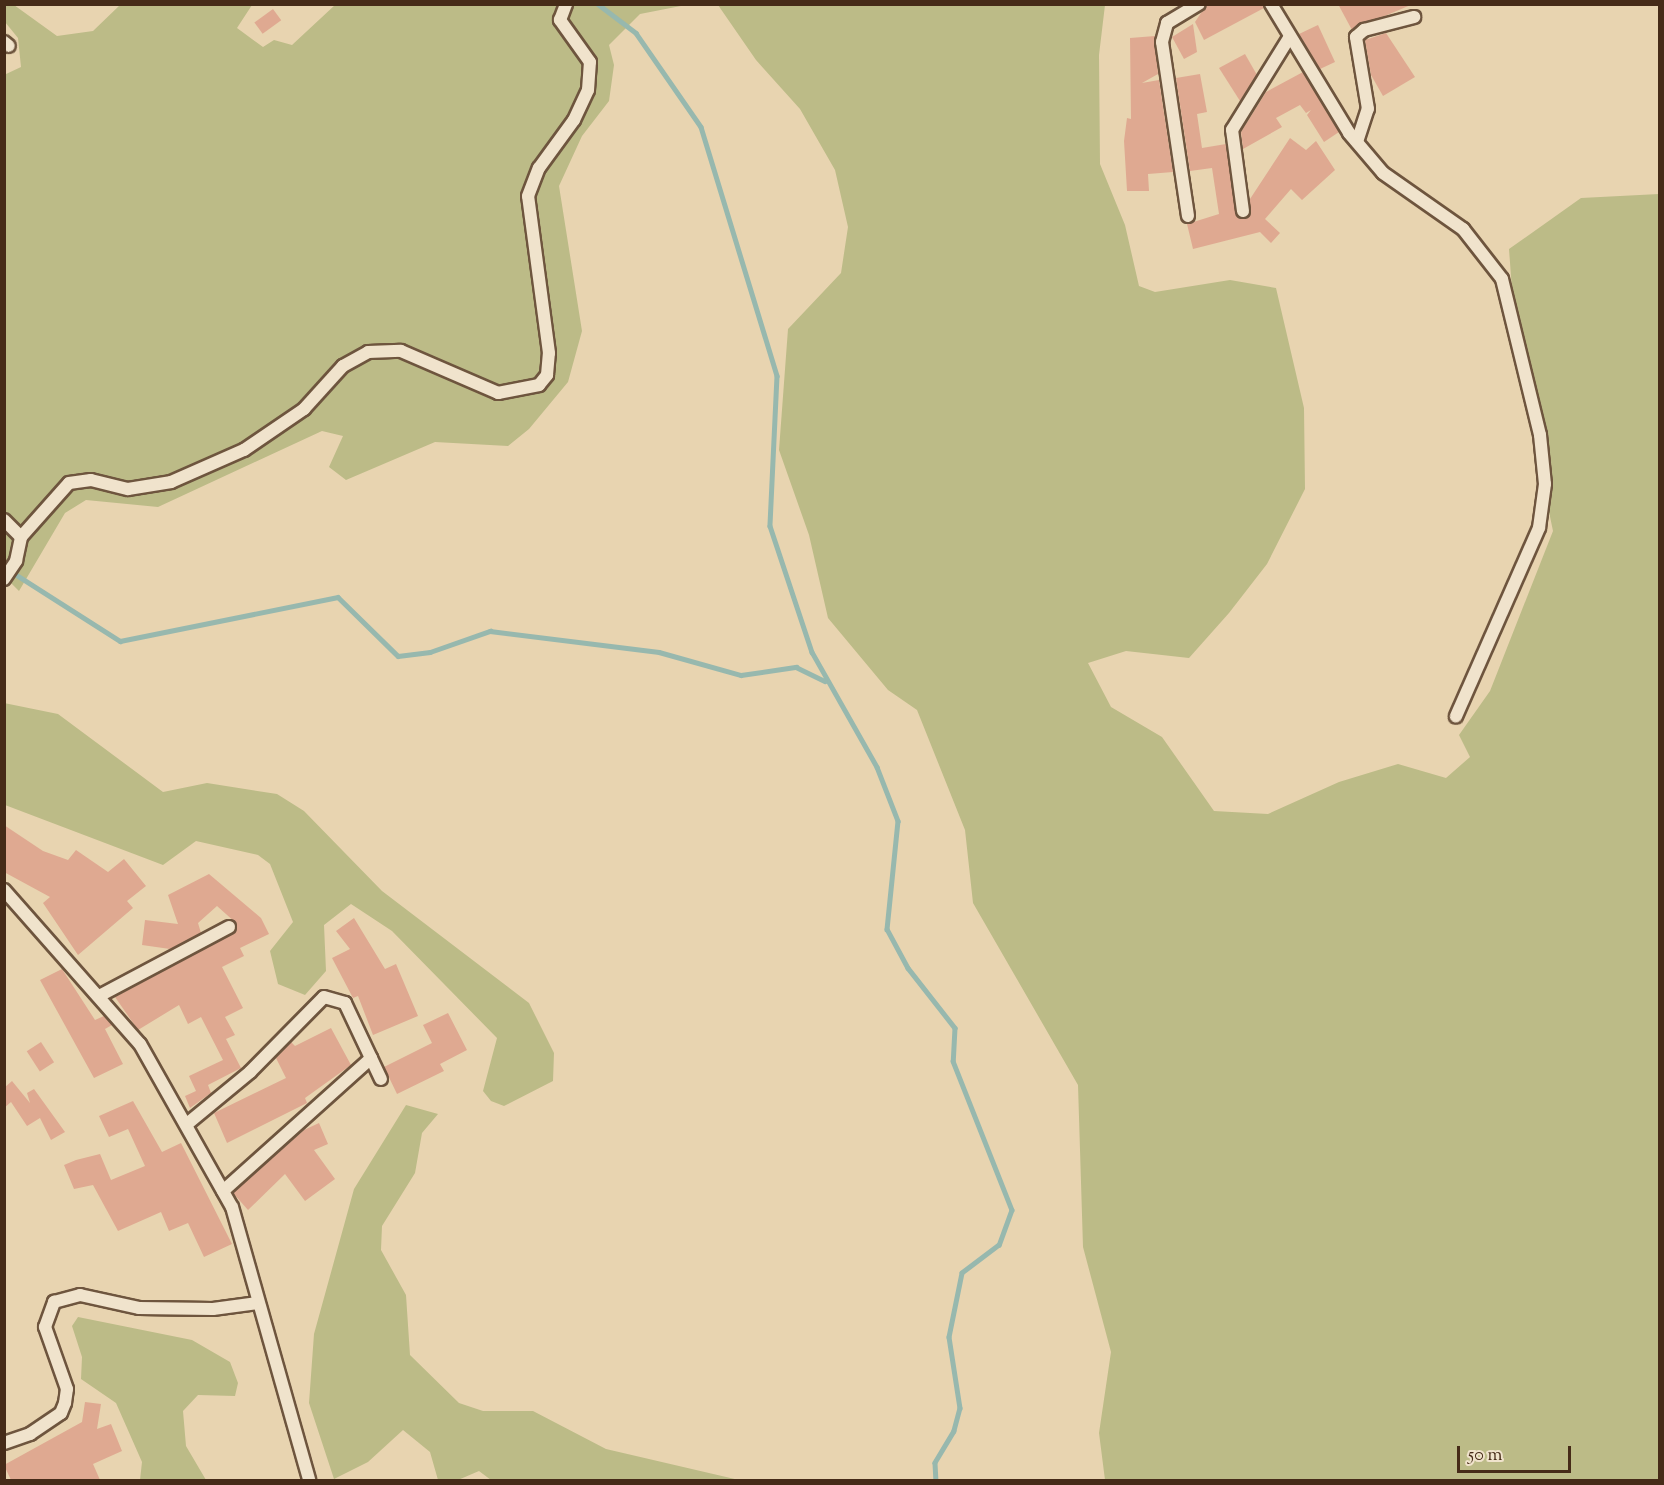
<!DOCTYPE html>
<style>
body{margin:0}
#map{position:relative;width:1664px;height:1485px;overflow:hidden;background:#e8d4b0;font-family:"Sorts Mill Goudy",serif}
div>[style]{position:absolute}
.green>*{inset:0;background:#bcbb87}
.stream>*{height:4.5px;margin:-2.25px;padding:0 2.25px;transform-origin:2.25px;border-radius:2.25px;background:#97b8ae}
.building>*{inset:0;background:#dfa991;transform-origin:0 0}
.roads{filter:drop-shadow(2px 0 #6e553e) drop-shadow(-2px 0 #6e553e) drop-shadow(0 2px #6e553e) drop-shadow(0 -2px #6e553e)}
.minor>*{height:12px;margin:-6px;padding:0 6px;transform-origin:6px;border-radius:6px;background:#f0e3cc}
span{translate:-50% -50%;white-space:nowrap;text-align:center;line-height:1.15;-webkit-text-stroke:5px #f0e3cc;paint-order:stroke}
.frame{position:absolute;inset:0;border:6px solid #462b18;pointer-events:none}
.scale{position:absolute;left:1457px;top:1446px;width:114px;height:27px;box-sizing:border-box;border:3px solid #462b18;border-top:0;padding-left:8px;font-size:18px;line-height:21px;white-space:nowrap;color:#462b18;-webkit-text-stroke:4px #f0e3cc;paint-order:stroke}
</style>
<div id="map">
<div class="green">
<div style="clip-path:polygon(4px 5px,14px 5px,57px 36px,93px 31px,120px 5px,252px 5px,237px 28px,263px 47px,274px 40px,292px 45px,335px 5px,686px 5px,640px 14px,609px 45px,614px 65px,609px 101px,582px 136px,559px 186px,582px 331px,568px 382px,529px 429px,508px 446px,435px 442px,346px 480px,329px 467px,343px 436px,322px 431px,158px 507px,86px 500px,65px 513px,19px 591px,4px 576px,4px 75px,21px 67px,18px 38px,5px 22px)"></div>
<div style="clip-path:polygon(718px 5px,1105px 5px,1099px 55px,1100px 164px,1125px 225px,1139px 286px,1155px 292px,1230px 280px,1276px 288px,1304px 408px,1305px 489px,1267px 564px,1229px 613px,1189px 658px,1126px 651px,1088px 663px,1111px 707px,1162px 737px,1214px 811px,1268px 814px,1339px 782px,1398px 764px,1446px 778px,1470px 757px,1459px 735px,1490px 691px,1553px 531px,1517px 358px,1509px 249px,1581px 198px,1659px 194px,1659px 1480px,1105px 1480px,1099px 1433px,1111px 1352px,1083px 1247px,1078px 1085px,973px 903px,965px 830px,917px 710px,888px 690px,828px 618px,809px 535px,779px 450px,788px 329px,841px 273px,848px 227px,835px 170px,800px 109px,756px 60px)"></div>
<div style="clip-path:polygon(4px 703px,58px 714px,163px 792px,207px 783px,277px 794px,304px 811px,382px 891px,529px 1003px,554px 1053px,553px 1081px,504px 1106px,491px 1101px,483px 1091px,497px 1038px,392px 931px,351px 904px,324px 925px,326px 971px,305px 995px,278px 984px,270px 951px,293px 922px,270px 864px,258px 855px,196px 841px,163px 865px,5px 805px)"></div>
<div style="clip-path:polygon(406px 1105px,438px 1114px,422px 1133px,415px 1173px,382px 1226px,381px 1250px,406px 1295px,410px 1355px,459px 1403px,483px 1411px,533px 1411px,606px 1449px,739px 1480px,491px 1480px,479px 1471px,458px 1480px,438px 1480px,430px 1452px,403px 1430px,368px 1462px,334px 1479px,309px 1403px,314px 1334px,354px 1189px)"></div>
<div style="clip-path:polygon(78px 1317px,192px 1340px,230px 1362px,238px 1383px,235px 1396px,198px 1395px,183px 1411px,186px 1446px,206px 1480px,140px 1480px,142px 1462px,116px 1403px,81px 1379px,82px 1357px,72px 1326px)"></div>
</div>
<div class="stream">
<div style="left:598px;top:4px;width:48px;rotate:37.3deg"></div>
<div style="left:636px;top:33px;width:114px;rotate:55.3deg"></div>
<div style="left:701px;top:127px;width:260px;rotate:73deg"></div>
<div style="left:777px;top:376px;width:150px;rotate:92.7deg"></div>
<div style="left:770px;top:526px;width:133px;rotate:71.6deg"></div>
<div style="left:812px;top:652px;width:132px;rotate:60.5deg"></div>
<div style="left:877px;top:767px;width:58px;rotate:68.7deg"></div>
<div style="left:898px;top:821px;width:109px;rotate:95.8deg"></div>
<div style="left:887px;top:929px;width:44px;rotate:61.7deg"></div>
<div style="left:908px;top:968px;width:76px;rotate:51.9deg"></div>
<div style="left:955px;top:1028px;width:33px;rotate:93deg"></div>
<div style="left:953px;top:1061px;width:160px;rotate:68.4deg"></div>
<div style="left:1012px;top:1210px;width:37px;rotate:110deg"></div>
<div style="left:999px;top:1245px;width:46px;rotate:142.9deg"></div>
<div style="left:962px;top:1273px;width:65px;rotate:101.5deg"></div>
<div style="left:949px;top:1337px;width:72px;rotate:81.2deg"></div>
<div style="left:960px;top:1408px;width:24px;rotate:105deg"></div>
<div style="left:954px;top:1431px;width:37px;rotate:121deg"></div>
<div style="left:935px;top:1463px;width:17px;rotate:87deg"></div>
<div style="left:4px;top:567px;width:138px;rotate:32.5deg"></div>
<div style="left:120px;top:641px;width:222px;rotate:-11.4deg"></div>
<div style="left:338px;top:597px;width:84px;rotate:44.5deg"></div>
<div style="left:398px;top:656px;width:32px;rotate:-7deg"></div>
<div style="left:430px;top:652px;width:64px;rotate:-19.3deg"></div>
<div style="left:490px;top:631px;width:170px;rotate:7.1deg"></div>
<div style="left:659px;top:652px;width:85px;rotate:15.7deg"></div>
<div style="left:741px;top:675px;width:56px;rotate:-8.3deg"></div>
<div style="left:796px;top:667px;width:32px;rotate:26deg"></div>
</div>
<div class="building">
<div style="clip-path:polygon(1207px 4px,1263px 4px,1264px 8px,1204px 40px,1195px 22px)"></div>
<div style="clip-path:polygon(1338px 4px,1413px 4px,1352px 30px)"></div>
<div style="left:273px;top:9px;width:14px;height:23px;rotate:54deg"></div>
<div style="clip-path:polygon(1193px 24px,1197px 52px,1184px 59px,1172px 37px)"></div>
<div style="clip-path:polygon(1318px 25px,1335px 62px,1320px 69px,1299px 34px)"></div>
<div style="clip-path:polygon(1386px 33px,1415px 77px,1383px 96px,1371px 75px,1365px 40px)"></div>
<div style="clip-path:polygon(1155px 36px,1158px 74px,1142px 83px,1159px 80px,1173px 172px,1148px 174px,1149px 191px,1127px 191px,1124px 141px,1127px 118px,1131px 119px,1130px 38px)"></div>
<div style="clip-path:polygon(1245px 54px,1257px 75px,1240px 101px,1219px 68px)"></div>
<div style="clip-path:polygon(1303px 72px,1339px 132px,1324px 142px,1307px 115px,1311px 110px,1306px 113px,1300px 105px,1276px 118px,1282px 127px,1243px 149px,1241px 132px,1266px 92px)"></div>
<div style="clip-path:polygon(1200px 74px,1207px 112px,1197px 114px,1202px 148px,1226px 144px,1239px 218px,1250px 215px,1250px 199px,1290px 138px,1306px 150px,1316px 141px,1335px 170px,1302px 200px,1291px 189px,1265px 219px,1280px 233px,1271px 243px,1260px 232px,1193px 249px,1187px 224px,1219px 214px,1212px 168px,1190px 171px,1176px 78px)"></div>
<div style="clip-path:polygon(4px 825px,43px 851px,68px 860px,76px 850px,108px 872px,124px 859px,146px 886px,127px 901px,133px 908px,78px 955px,43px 903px,50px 897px,4px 872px)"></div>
<div style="clip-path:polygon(209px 874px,261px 918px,269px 934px,240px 948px,244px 956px,222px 967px,243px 1008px,225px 1017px,235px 1035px,226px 1039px,241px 1068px,208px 1085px,211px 1093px,190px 1108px,185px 1096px,196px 1091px,189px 1076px,223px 1060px,201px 1017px,188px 1024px,179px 1005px,138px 1030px,115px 997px,236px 932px,236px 923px,217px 906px,198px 923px,201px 933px,170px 949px,142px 945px,145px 920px,178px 924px,168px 895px)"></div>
<div style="clip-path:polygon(354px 918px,385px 969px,396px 964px,418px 1016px,373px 1035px,358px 996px,353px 998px,332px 958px,350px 949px,336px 931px)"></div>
<div style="clip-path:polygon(62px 969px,95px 1020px,104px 1016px,112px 1025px,105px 1029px,123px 1064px,94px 1078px,40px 980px)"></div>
<div style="clip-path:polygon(448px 1013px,467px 1050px,440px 1064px,444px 1071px,397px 1094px,384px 1067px,432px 1043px,423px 1025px)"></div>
<div style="clip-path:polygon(331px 1028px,351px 1065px,305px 1098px,307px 1103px,227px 1143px,214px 1113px,286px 1078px,276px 1058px,291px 1042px,295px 1046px)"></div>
<div style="left:41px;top:1042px;width:24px;height:17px;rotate:57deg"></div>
<div style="clip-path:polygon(12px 1081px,30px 1103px,27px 1093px,34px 1089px,65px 1132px,51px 1140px,40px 1118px,27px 1126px,11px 1102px,4px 1108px,4px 1088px)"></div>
<div style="clip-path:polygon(133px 1101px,162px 1152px,181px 1143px,232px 1244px,204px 1257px,188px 1223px,169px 1231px,161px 1212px,118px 1231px,93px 1185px,74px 1189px,64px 1165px,76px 1160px,100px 1154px,111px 1180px,145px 1166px,128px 1129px,109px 1137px,99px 1116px)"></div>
<div style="clip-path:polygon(319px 1123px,328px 1144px,314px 1150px,335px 1179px,305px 1201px,285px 1174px,248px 1210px,233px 1193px,304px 1130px)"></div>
<div style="clip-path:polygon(85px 1402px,101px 1404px,97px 1429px,111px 1424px,122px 1451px,93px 1464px,100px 1480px,11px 1480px,4px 1465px,82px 1422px)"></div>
</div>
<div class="roads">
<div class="minor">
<div style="left:1271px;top:4px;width:151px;rotate:58.8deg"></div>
<div style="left:1349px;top:133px;width:52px;rotate:49.6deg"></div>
<div style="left:1383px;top:173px;width:98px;rotate:35deg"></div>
<div style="left:1463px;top:229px;width:63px;rotate:52deg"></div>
<div style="left:1502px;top:279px;width:161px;rotate:76.3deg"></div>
<div style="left:1540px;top:435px;width:49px;rotate:84.2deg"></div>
<div style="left:1545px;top:484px;width:44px;rotate:97.8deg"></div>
<div style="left:1539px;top:528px;width:206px;rotate:113.8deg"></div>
<div style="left:4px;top:42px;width:6px;rotate:39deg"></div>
<div style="left:1357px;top:142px;width:35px;rotate:-72deg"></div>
<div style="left:1368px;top:109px;width:73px;rotate:-99.5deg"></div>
<div style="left:1356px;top:37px;width:11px;rotate:-41deg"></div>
<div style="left:1364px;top:30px;width:52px;rotate:-14.6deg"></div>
<div style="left:1243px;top:211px;width:82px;rotate:-97.7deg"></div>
<div style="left:1232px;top:130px;width:108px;rotate:-58.2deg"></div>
<div style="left:1188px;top:216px;width:176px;rotate:-98.5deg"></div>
<div style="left:1162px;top:42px;width:20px;rotate:-75deg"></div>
<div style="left:1167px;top:23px;width:37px;rotate:-31deg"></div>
<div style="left:4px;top:520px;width:24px;rotate:45deg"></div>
<div style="left:4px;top:579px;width:22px;rotate:-56deg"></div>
<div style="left:16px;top:561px;width:25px;rotate:-78deg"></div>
<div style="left:21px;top:537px;width:72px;rotate:-48.4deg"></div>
<div style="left:69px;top:483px;width:22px;rotate:-8deg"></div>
<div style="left:91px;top:480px;width:38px;rotate:14deg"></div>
<div style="left:128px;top:489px;width:44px;rotate:-9.2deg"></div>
<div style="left:171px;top:482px;width:80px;rotate:-23.7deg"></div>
<div style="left:244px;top:450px;width:73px;rotate:-34.3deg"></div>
<div style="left:304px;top:409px;width:58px;rotate:-47.8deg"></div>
<div style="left:343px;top:366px;width:29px;rotate:-29deg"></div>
<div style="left:368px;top:352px;width:33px;rotate:-2deg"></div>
<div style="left:401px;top:351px;width:106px;rotate:23.4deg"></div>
<div style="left:498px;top:393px;width:42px;rotate:-11deg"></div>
<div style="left:539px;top:385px;width:13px;rotate:-51deg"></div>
<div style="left:547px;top:375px;width:22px;rotate:-85deg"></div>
<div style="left:549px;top:353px;width:158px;rotate:-97.6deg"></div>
<div style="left:528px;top:196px;width:30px;rotate:-69deg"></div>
<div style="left:539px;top:168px;width:59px;rotate:-53.9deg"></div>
<div style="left:574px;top:120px;width:33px;rotate:-65deg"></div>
<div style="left:588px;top:90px;width:28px;rotate:-86deg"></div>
<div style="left:590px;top:62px;width:52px;rotate:-125.5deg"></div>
<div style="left:560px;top:20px;width:17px;rotate:-69deg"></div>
<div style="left:4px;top:890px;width:205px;rotate:48.6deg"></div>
<div style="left:140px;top:1044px;width:187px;rotate:60.6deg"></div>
<div style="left:232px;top:1207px;width:284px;rotate:74.2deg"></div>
<div style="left:101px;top:995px;width:145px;rotate:-28deg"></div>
<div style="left:187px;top:1124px;width:82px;rotate:-39.5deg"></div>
<div style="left:250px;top:1072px;width:105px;rotate:-45.4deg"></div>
<div style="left:324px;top:997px;width:22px;rotate:16deg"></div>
<div style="left:345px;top:1003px;width:84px;rotate:64.7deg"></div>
<div style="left:223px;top:1191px;width:199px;rotate:-41.9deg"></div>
<div style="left:4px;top:1443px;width:28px;rotate:-19deg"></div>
<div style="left:30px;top:1434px;width:37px;rotate:-34deg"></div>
<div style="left:61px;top:1413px;width:11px;rotate:-68deg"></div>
<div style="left:65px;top:1403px;width:14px;rotate:-82deg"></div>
<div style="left:67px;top:1389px;width:66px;rotate:-109.5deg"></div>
<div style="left:45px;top:1327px;width:27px;rotate:-70deg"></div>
<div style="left:54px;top:1302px;width:27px;rotate:-15deg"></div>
<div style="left:80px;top:1295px;width:60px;rotate:12.4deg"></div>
<div style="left:139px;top:1308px;width:74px;rotate:0.8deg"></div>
<div style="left:213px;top:1309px;width:45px;rotate:-7.6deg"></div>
</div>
</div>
<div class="frame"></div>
<div class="scale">50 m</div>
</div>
